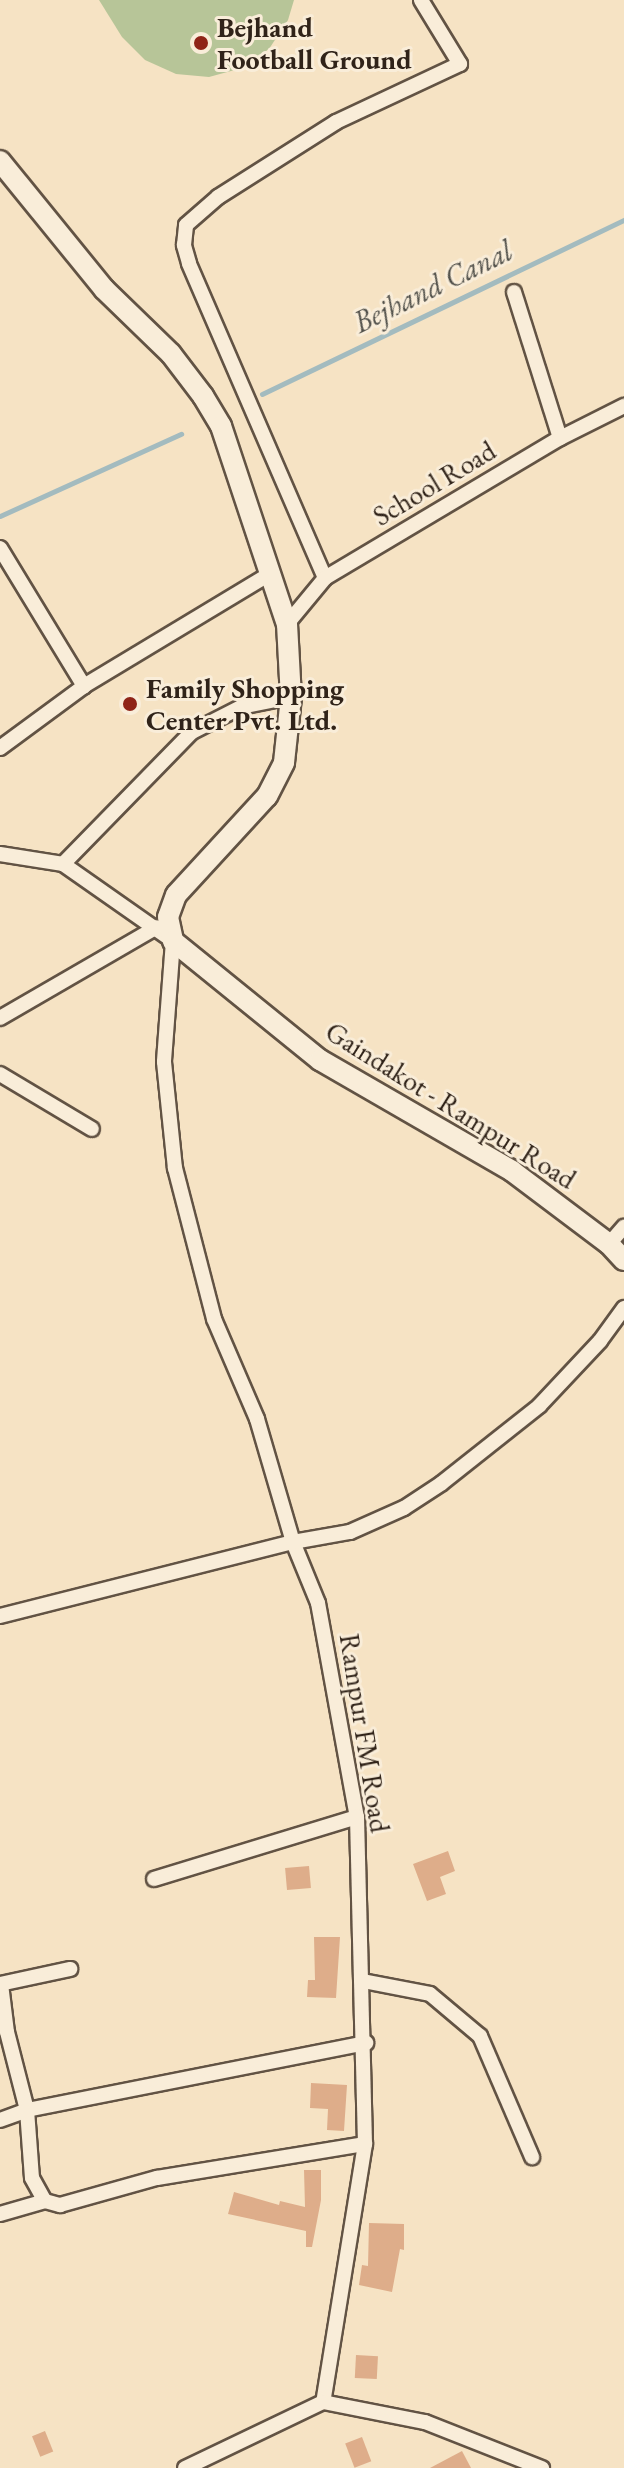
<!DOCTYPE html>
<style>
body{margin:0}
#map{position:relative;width:624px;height:2468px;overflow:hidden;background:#f6e3c4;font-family:"EB Garamond",serif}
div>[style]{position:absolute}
.green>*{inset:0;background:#b7c598}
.stream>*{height:5px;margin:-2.5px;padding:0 2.5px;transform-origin:2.5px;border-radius:2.5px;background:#a3bbbf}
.building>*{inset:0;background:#dead8a;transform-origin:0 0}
.roads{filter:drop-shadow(2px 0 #625344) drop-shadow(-2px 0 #625344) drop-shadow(0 2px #625344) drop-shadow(0 -2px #625344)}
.street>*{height:14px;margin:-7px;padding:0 7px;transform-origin:7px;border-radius:7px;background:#f9edd9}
.secondary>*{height:20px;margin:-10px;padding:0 10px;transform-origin:10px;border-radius:10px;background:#f9edd9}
.dots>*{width:22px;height:22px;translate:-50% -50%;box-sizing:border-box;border:4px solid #f9edd9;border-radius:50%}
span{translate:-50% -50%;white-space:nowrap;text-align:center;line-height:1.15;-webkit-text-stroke:6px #f9edd9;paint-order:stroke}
.poi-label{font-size:28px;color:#302319;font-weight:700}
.left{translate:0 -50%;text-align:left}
.street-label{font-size:28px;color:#302319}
.water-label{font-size:30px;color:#52514b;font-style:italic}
</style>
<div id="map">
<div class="green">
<div style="clip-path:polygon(99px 0,294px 0,288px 20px,269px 49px,242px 68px,209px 77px,176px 74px,145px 60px,122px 37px)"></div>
</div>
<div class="stream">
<div style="left:262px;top:394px;width:402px;rotate:-25.7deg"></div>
<div style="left:0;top:516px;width:199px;rotate:-24.4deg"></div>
</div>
<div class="building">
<div style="clip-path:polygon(448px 1851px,455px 1871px,440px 1877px,446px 1894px,427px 1901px,413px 1864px)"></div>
<div style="left:309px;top:1866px;width:22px;height:24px;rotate:85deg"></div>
<div style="clip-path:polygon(314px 1937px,340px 1937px,336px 1998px,307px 1997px,308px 1980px,315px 1980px)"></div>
<div style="clip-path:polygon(311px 2083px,347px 2085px,344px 2131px,327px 2130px,328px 2109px,310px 2108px)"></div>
<div style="clip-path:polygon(304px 2170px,321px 2170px,321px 2200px,312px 2247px,306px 2247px,306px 2231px,228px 2214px,234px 2192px,279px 2205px,280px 2201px,305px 2207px)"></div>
<div style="clip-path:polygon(369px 2223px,404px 2224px,404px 2250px,400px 2249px,392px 2292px,359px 2285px,362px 2265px,368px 2266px)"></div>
<div style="left:356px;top:2355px;width:22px;height:23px;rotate:3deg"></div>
<div style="left:45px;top:2431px;width:22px;height:14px;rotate:68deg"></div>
<div style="left:362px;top:2437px;width:26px;height:18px;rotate:69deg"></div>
<div style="clip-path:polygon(462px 2451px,471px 2468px,430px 2468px)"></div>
</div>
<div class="roads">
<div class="street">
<div style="left:514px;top:292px;width:153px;rotate:72.5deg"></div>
<div style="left:0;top:548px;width:162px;rotate:58.7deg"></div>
<div style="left:325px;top:578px;width:343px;rotate:-113.4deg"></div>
<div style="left:189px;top:263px;width:19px;rotate:-106deg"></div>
<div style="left:184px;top:245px;width:20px;rotate:-84deg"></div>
<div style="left:186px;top:225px;width:43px;rotate:-41.2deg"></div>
<div style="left:218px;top:197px;width:140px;rotate:-32.4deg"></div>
<div style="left:336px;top:122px;width:137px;rotate:-25.1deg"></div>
<div style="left:460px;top:64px;width:75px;rotate:-121.4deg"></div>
<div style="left:287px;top:624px;width:60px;rotate:-50.4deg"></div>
<div style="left:325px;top:578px;width:274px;rotate:-30.8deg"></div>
<div style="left:560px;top:438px;width:72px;rotate:-26.6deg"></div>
<div style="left:0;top:748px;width:104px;rotate:-36.4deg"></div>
<div style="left:84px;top:686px;width:218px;rotate:-31.1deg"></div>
<div style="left:0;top:854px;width:64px;rotate:9deg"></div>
<div style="left:63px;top:864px;width:134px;rotate:35deg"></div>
<div style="left:173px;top:941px;width:121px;rotate:94.3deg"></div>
<div style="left:164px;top:1062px;width:107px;rotate:84.1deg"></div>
<div style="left:175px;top:1168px;width:156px;rotate:75.5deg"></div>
<div style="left:214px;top:1319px;width:109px;rotate:66.7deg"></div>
<div style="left:257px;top:1419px;width:128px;rotate:73.7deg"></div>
<div style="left:293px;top:1542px;width:66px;rotate:67.7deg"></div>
<div style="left:318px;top:1603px;width:218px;rotate:79.7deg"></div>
<div style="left:357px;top:1817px;width:327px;rotate:88.6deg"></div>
<div style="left:365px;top:2144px;width:261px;rotate:99.2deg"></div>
<div style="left:323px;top:2402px;width:153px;rotate:154.4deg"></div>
<div style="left:63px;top:864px;width:185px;rotate:-45.7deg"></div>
<div style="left:192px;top:732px;width:55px;rotate:-27deg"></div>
<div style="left:241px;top:707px;width:51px;rotate:-11.3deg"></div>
<div style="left:0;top:1018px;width:181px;rotate:-30.1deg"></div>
<div style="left:0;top:1074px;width:107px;rotate:30.9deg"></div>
<div style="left:609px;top:1244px;width:23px;rotate:-49deg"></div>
<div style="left:0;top:1616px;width:302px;rotate:-14.2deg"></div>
<div style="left:293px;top:1542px;width:58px;rotate:-10deg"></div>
<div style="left:350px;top:1532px;width:59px;rotate:-24deg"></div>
<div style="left:404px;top:1508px;width:45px;rotate:-33.3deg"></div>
<div style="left:442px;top:1483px;width:124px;rotate:-38.4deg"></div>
<div style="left:539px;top:1406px;width:89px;rotate:-46.8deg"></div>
<div style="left:600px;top:1341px;width:41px;rotate:-54deg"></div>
<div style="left:154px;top:1879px;width:212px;rotate:-17deg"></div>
<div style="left:363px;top:1981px;width:68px;rotate:11deg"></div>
<div style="left:430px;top:1994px;width:65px;rotate:40deg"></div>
<div style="left:480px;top:2036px;width:132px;rotate:66.7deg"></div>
<div style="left:0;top:1984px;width:72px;rotate:-12.1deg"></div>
<div style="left:1px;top:1984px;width:48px;rotate:82.9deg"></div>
<div style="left:7px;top:2032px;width:81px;rotate:75.6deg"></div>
<div style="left:27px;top:2110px;width:68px;rotate:85.8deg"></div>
<div style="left:32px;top:2178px;width:26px;rotate:61deg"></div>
<div style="left:45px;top:2201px;width:16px;rotate:15deg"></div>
<div style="left:60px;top:2205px;width:101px;rotate:-15.6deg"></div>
<div style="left:157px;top:2178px;width:211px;rotate:-9.3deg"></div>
<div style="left:0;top:2120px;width:29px;rotate:-20deg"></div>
<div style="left:27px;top:2110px;width:346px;rotate:-11.2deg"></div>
<div style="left:0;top:2214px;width:47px;rotate:-16.1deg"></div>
<div style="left:323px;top:2402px;width:104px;rotate:11.1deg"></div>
<div style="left:425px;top:2422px;width:126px;rotate:21.5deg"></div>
</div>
<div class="secondary">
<div style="left:0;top:161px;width:165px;rotate:50.9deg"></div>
<div style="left:104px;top:289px;width:93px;rotate:44.1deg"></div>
<div style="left:171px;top:354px;width:53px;rotate:52.7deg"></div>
<div style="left:203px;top:396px;width:35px;rotate:59deg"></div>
<div style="left:221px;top:426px;width:209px;rotate:71.6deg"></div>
<div style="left:287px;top:624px;width:73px;rotate:86.9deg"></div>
<div style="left:291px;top:697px;width:66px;rotate:96.1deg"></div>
<div style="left:284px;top:763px;width:37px;rotate:117deg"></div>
<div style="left:267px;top:796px;width:134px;rotate:132.6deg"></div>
<div style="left:176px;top:895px;width:23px;rotate:110deg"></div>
<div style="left:168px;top:917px;width:25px;rotate:78deg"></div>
<div style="left:173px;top:941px;width:189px;rotate:39deg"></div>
<div style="left:320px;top:1060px;width:222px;rotate:30deg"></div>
<div style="left:512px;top:1171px;width:121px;rotate:37deg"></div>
<div style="left:609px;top:1244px;width:22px;rotate:47deg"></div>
</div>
</div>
<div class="dots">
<div style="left:201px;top:43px;background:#8f2418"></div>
<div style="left:130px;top:704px;background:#8f2418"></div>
</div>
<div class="poi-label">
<span class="left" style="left:217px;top:43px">Bejhand<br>Football Ground</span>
<span class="left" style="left:146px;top:704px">Family Shopping<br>Center Pvt. Ltd.</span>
</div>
<div class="street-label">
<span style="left:434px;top:483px;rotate:-31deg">School Road</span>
<span style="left:451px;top:1105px;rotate:32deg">Gaindakot - Rampur Road</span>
<span style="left:365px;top:1733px;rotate:81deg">Rampur FM Road</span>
</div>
<div class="water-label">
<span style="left:433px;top:287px;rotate:-26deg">Bejhand Canal</span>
</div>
</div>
